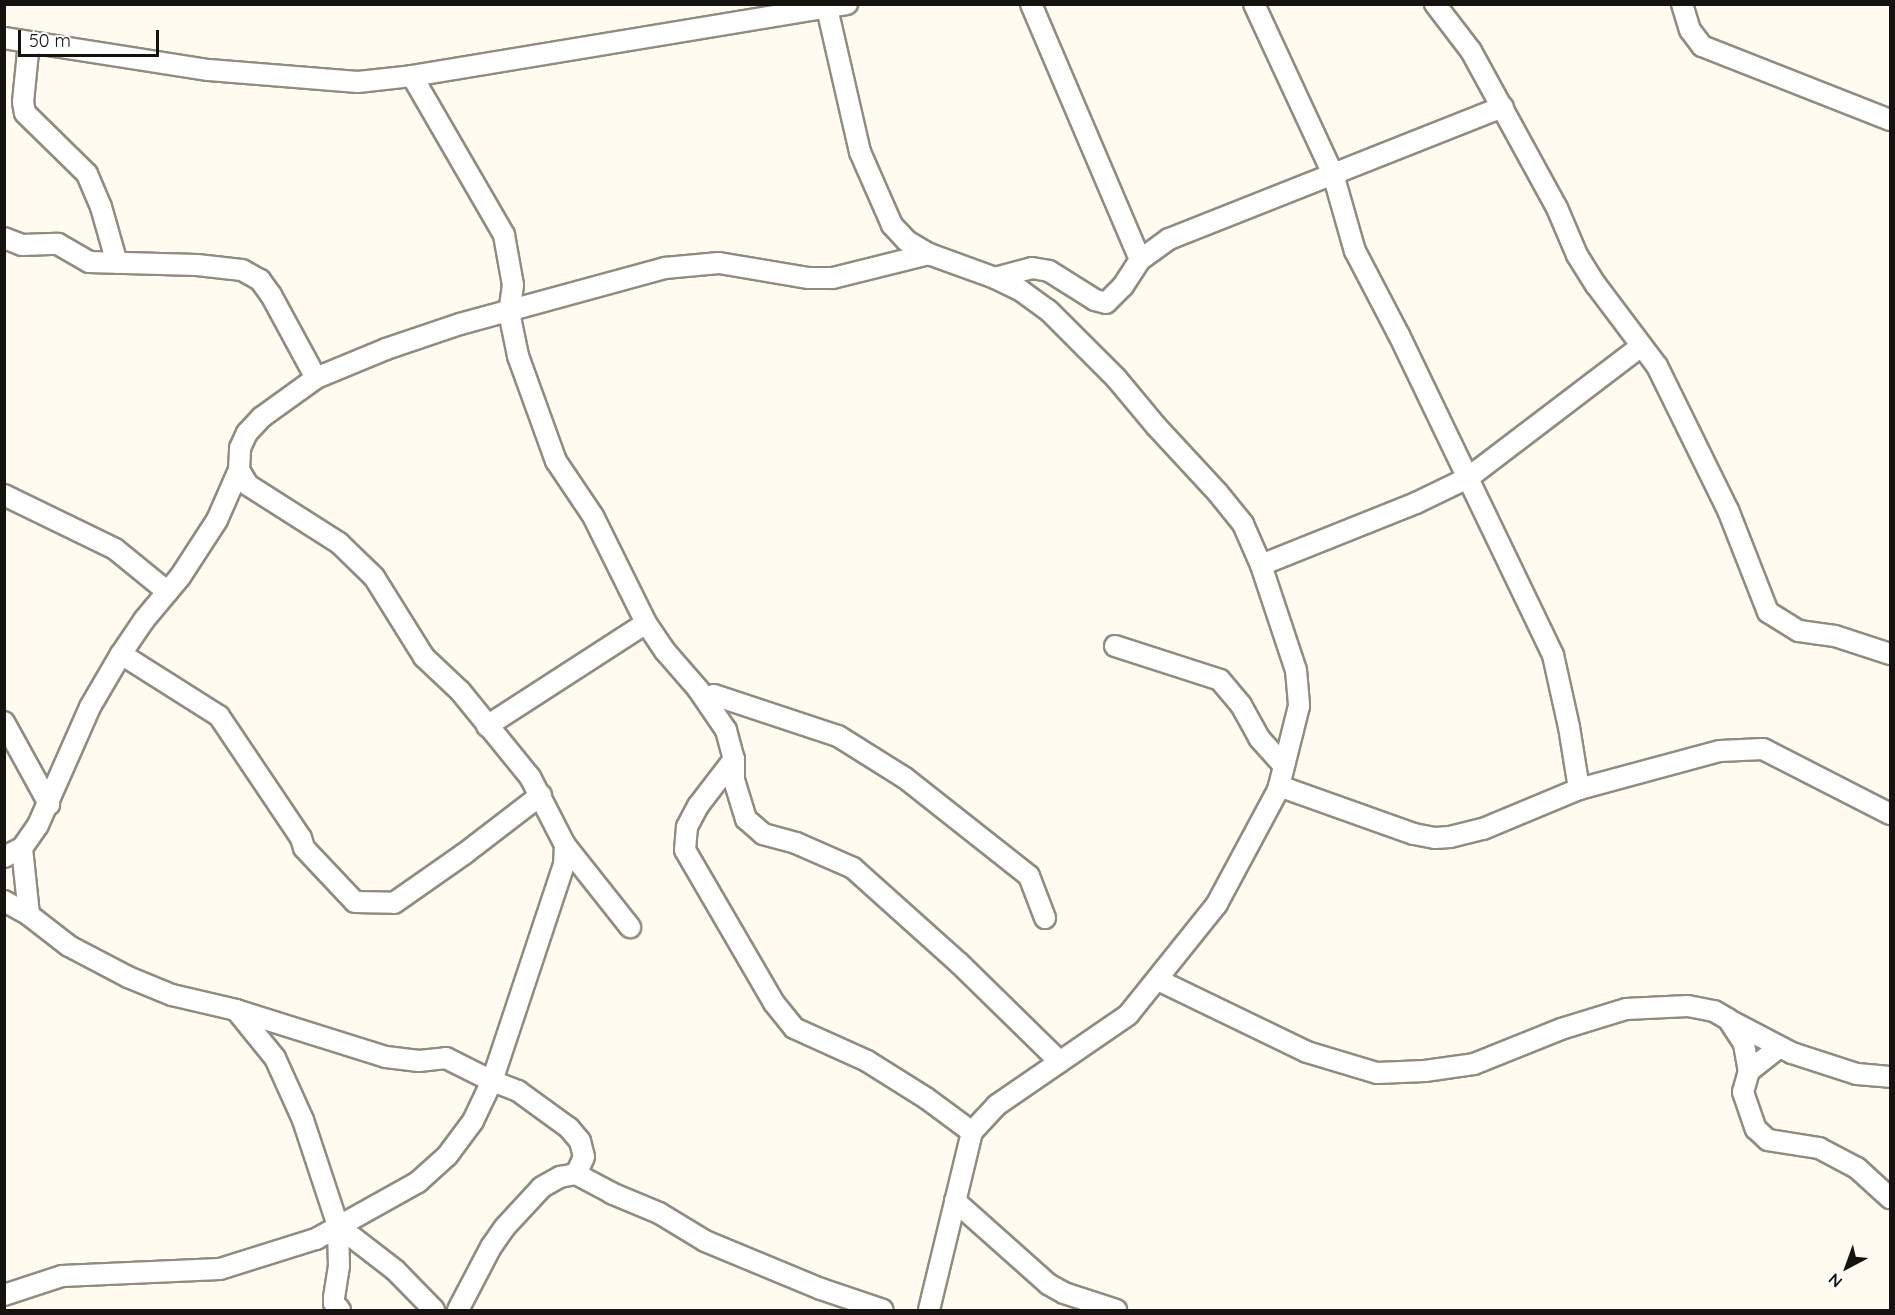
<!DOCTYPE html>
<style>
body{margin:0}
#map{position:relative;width:1895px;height:1315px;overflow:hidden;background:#fffbf1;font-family:Quicksand,sans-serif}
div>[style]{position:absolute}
.roads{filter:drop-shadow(2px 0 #918c81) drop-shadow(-2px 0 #918c81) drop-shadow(0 2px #918c81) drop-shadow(0 -2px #918c81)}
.minor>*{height:20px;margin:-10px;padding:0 10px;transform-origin:10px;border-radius:10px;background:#fff}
span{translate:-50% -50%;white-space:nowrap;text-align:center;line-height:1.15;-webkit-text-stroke:6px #fff;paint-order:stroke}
.frame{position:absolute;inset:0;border:6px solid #15130f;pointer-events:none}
.north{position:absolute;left:1817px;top:1237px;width:60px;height:60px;-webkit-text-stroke:4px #fff;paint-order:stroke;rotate:221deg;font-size:16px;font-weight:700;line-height:24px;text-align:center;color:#15130f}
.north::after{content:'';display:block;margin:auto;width:21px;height:27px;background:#15130f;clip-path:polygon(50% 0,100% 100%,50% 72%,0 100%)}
.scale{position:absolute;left:18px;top:30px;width:141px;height:27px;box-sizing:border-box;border:3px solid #15130f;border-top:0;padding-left:8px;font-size:18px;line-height:21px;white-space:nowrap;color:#15130f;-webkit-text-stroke:4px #fff;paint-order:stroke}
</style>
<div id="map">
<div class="roads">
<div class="minor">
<div style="left:1031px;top:4px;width:278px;rotate:66.9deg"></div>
<div style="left:1140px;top:260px;width:36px;rotate:-36deg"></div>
<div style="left:1169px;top:239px;width:359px;rotate:-21.6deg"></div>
<div style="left:1254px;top:4px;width:187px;rotate:65.1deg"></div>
<div style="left:1333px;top:174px;width:80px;rotate:74.1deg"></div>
<div style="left:1355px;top:251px;width:95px;rotate:62.4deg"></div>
<div style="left:1399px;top:335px;width:355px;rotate:64.3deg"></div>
<div style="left:1553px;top:655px;width:74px;rotate:77.5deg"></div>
<div style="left:1569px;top:727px;width:63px;rotate:80.8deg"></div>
<div style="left:1435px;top:4px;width:59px;rotate:52.5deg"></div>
<div style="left:1471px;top:51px;width:179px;rotate:61.3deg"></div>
<div style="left:1557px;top:208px;width:51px;rotate:66.9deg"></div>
<div style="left:1577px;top:255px;width:36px;rotate:58deg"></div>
<div style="left:1596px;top:285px;width:101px;rotate:53deg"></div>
<div style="left:1657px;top:366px;width:161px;rotate:63.8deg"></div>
<div style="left:1728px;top:510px;width:110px;rotate:68.6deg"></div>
<div style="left:1768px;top:612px;width:36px;rotate:32deg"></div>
<div style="left:1799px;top:631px;width:36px;rotate:8deg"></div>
<div style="left:1835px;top:636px;width:58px;rotate:18.1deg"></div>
<div style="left:1682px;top:4px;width:27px;rotate:73deg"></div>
<div style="left:1690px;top:30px;width:20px;rotate:53deg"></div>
<div style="left:1702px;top:46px;width:202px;rotate:21.5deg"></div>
<div style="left:827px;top:8px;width:148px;rotate:77.1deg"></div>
<div style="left:860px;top:152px;width:80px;rotate:66.3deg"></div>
<div style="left:892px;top:225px;width:22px;rotate:47deg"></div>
<div style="left:907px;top:241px;width:26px;rotate:31deg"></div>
<div style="left:929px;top:254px;width:70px;rotate:20deg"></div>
<div style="left:995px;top:278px;width:28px;rotate:26deg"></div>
<div style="left:1020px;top:290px;width:34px;rotate:36deg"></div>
<div style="left:1048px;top:310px;width:96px;rotate:45deg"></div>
<div style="left:1116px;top:378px;width:62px;rotate:50.2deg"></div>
<div style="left:1156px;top:426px;width:91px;rotate:47.2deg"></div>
<div style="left:1218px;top:493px;width:40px;rotate:51deg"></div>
<div style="left:1243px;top:524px;width:45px;rotate:66.3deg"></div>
<div style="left:1261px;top:565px;width:111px;rotate:71.6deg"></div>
<div style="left:1296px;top:670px;width:36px;rotate:85deg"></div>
<div style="left:1299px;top:706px;width:87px;rotate:104deg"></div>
<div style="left:1278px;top:790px;width:129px;rotate:118.2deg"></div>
<div style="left:1217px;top:904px;width:142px;rotate:128.7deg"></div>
<div style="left:1128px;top:1015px;width:159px;rotate:145.5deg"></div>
<div style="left:997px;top:1105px;width:37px;rotate:133deg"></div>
<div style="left:972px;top:1132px;width:183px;rotate:103.6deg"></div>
<div style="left:4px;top:38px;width:207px;rotate:8.9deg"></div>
<div style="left:209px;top:70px;width:149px;rotate:4.6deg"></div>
<div style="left:358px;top:82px;width:54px;rotate:-6.3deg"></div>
<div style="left:412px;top:76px;width:441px;rotate:-9.4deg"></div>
<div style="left:29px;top:42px;width:60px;rotate:95.7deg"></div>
<div style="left:23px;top:102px;width:11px;rotate:80deg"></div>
<div style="left:25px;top:113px;width:87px;rotate:44.5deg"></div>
<div style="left:87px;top:174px;width:36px;rotate:67deg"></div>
<div style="left:101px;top:207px;width:58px;rotate:74.1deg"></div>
<div style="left:412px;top:76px;width:184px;rotate:59.9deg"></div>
<div style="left:504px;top:235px;width:51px;rotate:79.8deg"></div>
<div style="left:513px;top:285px;width:27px;rotate:98deg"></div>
<div style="left:509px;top:312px;width:45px;rotate:78.4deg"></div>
<div style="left:518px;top:356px;width:112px;rotate:70.1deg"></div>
<div style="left:556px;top:461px;width:66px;rotate:56.1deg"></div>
<div style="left:593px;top:516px;width:119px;rotate:63.6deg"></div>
<div style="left:646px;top:623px;width:34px;rotate:56deg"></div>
<div style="left:665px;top:651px;width:50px;rotate:49deg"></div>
<div style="left:698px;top:689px;width:50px;rotate:55.7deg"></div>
<div style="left:726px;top:730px;width:30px;rotate:75deg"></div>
<div style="left:734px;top:759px;width:21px;rotate:90deg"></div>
<div style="left:734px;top:780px;width:41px;rotate:72.9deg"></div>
<div style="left:746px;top:819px;width:23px;rotate:41deg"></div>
<div style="left:763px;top:834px;width:34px;rotate:15deg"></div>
<div style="left:796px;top:843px;width:62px;rotate:23.7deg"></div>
<div style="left:853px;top:868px;width:142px;rotate:41.9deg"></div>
<div style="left:959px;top:963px;width:141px;rotate:44.4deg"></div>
<div style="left:4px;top:238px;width:19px;rotate:21deg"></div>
<div style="left:22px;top:245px;width:36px;rotate:-2deg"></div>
<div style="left:58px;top:244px;width:36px;rotate:30deg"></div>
<div style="left:89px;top:262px;width:108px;rotate:1.6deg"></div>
<div style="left:197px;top:265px;width:45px;rotate:6.3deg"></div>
<div style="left:242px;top:270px;width:21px;rotate:29deg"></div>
<div style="left:260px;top:280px;width:19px;rotate:54deg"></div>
<div style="left:271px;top:295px;width:94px;rotate:61.5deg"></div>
<div style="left:995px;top:278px;width:38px;rotate:-15deg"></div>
<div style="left:1032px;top:268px;width:17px;rotate:10deg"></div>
<div style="left:1049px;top:271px;width:54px;rotate:32.2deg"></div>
<div style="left:1095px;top:300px;width:11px;rotate:15deg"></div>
<div style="left:1106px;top:303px;width:24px;rotate:-45deg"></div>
<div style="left:1123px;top:286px;width:31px;rotate:-57deg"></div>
<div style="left:4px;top:495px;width:123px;rotate:25.9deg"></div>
<div style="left:115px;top:549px;width:68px;rotate:39.1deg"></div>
<div style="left:1261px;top:565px;width:167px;rotate:-21.8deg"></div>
<div style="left:1416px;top:503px;width:58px;rotate:-25.7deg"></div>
<div style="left:1468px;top:478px;width:218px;rotate:-37.3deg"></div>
<div style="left:1115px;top:646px;width:110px;rotate:17.9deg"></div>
<div style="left:1220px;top:680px;width:33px;rotate:50deg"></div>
<div style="left:1241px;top:705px;width:38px;rotate:61deg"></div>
<div style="left:1259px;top:738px;width:36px;rotate:48deg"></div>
<div style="left:121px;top:654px;width:116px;rotate:32.3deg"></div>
<div style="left:219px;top:716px;width:147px;rotate:56.1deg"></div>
<div style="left:301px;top:838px;width:10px;rotate:73deg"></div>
<div style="left:304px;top:848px;width:74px;rotate:46.6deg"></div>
<div style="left:355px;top:902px;width:39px;rotate:1deg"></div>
<div style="left:394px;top:903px;width:85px;rotate:-35deg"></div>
<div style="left:464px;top:854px;width:97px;rotate:-37.5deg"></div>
<div style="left:705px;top:698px;width:9px;rotate:-18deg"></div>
<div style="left:714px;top:695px;width:131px;rotate:18.3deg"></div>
<div style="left:838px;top:736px;width:79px;rotate:32.1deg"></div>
<div style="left:905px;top:778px;width:158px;rotate:38.3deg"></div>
<div style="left:1029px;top:876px;width:45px;rotate:69.1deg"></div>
<div style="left:4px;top:722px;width:94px;rotate:61.2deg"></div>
<div style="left:487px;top:726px;width:189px;rotate:-32.9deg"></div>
<div style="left:734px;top:759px;width:59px;rotate:127.5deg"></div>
<div style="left:698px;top:806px;width:24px;rotate:118deg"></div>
<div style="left:687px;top:827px;width:23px;rotate:95deg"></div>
<div style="left:685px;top:850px;width:177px;rotate:59.8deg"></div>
<div style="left:774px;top:1003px;width:32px;rotate:51deg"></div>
<div style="left:794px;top:1028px;width:80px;rotate:24.3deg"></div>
<div style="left:867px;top:1061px;width:70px;rotate:32.1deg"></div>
<div style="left:926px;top:1098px;width:57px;rotate:36.5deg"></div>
<div style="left:1279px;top:786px;width:143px;rotate:19.6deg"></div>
<div style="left:1414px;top:834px;width:21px;rotate:11deg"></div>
<div style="left:1435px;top:838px;width:15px;rotate:-4deg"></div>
<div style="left:1450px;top:837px;width:34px;rotate:-14deg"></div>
<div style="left:1483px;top:829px;width:104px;rotate:-22.6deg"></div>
<div style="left:1579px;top:789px;width:146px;rotate:-15.1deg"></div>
<div style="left:1720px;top:751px;width:43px;rotate:-2.7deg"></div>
<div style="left:1763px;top:749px;width:143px;rotate:27.1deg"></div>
<div style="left:565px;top:845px;width:105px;rotate:51.6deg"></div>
<div style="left:22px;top:848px;width:67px;rotate:84deg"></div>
<div style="left:4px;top:857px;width:20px;rotate:-27deg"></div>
<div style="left:22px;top:848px;width:28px;rotate:-55deg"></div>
<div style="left:38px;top:825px;width:129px;rotate:-66.2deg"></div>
<div style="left:90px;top:707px;width:61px;rotate:-59.7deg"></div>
<div style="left:121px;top:654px;width:41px;rotate:-55.9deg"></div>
<div style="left:144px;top:620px;width:56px;rotate:-50.1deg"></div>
<div style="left:180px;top:577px;width:68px;rotate:-57deg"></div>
<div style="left:217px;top:520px;width:55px;rotate:-66.3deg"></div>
<div style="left:4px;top:901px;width:29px;rotate:29deg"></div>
<div style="left:29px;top:915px;width:51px;rotate:37.8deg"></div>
<div style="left:69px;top:946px;width:67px;rotate:27.7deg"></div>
<div style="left:128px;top:977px;width:48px;rotate:22.2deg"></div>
<div style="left:172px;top:995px;width:66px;rotate:13.2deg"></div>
<div style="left:236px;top:1010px;width:157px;rotate:17.4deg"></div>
<div style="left:386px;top:1057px;width:33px;rotate:7deg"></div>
<div style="left:419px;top:1061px;width:27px;rotate:-6deg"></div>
<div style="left:446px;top:1058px;width:51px;rotate:26.6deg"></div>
<div style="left:492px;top:1081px;width:28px;rotate:21deg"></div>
<div style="left:518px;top:1091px;width:63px;rotate:36deg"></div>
<div style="left:569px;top:1128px;width:17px;rotate:50deg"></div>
<div style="left:580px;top:1141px;width:16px;rotate:76deg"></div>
<div style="left:584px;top:1157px;width:19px;rotate:115deg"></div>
<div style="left:1158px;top:980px;width:165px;rotate:25.8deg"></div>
<div style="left:1307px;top:1052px;width:73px;rotate:16.7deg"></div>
<div style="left:1377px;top:1073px;width:48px;rotate:-2.4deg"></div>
<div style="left:1425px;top:1071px;width:49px;rotate:-8.1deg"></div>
<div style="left:1474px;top:1064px;width:94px;rotate:-21.9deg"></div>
<div style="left:1561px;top:1029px;width:68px;rotate:-17.1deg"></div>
<div style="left:1626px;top:1009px;width:62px;rotate:-2.8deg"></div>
<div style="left:1688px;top:1006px;width:26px;rotate:11deg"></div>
<div style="left:1714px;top:1011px;width:16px;rotate:30deg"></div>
<div style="left:1728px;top:1019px;width:30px;rotate:57deg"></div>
<div style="left:1744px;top:1044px;width:27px;rotate:80deg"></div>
<div style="left:1749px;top:1071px;width:22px;rotate:106deg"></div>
<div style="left:1743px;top:1092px;width:39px;rotate:71deg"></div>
<div style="left:1756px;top:1129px;width:16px;rotate:43deg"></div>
<div style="left:1768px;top:1140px;width:52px;rotate:8.9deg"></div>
<div style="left:1819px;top:1148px;width:43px;rotate:27.8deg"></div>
<div style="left:1857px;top:1168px;width:45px;rotate:42.3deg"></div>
<div style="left:236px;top:1010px;width:62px;rotate:50.9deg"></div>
<div style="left:275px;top:1058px;width:68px;rotate:65.7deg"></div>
<div style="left:303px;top:1120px;width:112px;rotate:71.7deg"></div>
<div style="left:338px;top:1226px;width:40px;rotate:88.6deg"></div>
<div style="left:339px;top:1266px;width:31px;rotate:99deg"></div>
<div style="left:334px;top:1297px;width:6px;rotate:90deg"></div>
<div style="left:334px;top:1303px;width:9px;rotate:49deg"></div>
<div style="left:1731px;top:1021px;width:69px;rotate:27.7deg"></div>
<div style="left:1792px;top:1053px;width:68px;rotate:17.9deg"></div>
<div style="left:1857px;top:1074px;width:33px;rotate:5deg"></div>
<div style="left:1749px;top:1071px;width:39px;rotate:-38deg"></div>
<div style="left:955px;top:1201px;width:125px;rotate:41.7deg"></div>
<div style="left:1048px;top:1284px;width:18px;rotate:29deg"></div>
<div style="left:1064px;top:1293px;width:55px;rotate:18.1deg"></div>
<div style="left:338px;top:1226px;width:72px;rotate:37.7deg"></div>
<div style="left:395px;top:1270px;width:56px;rotate:45.7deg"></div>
<div style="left:4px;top:1295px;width:61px;rotate:-18.1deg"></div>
<div style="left:62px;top:1276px;width:158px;rotate:-2.5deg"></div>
<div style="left:220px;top:1269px;width:101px;rotate:-17.4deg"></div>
<div style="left:316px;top:1239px;width:117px;rotate:-29.2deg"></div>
<div style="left:418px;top:1182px;width:39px;rotate:-42deg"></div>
<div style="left:447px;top:1156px;width:44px;rotate:-53.4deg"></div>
<div style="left:473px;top:1121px;width:44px;rotate:-64.6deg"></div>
<div style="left:492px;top:1081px;width:228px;rotate:-71.6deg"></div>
<div style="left:564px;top:865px;width:20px;rotate:-87deg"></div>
<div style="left:565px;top:845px;width:76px;rotate:-117.2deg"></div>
<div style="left:530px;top:777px;width:111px;rotate:-129.1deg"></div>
<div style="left:460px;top:691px;width:50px;rotate:-136.6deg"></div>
<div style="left:424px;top:657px;width:94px;rotate:-122deg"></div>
<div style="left:374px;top:577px;width:49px;rotate:-135.8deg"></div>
<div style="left:339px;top:543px;width:108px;rotate:-147.5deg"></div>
<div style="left:248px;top:485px;width:17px;rotate:-121deg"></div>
<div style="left:239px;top:470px;width:22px;rotate:-87deg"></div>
<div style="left:240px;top:448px;width:17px;rotate:-65deg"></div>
<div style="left:247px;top:433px;width:22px;rotate:-47deg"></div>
<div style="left:262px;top:417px;width:67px;rotate:-35.8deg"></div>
<div style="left:316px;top:378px;width:76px;rotate:-22.5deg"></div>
<div style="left:386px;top:349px;width:78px;rotate:-18.7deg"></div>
<div style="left:460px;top:324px;width:213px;rotate:-15.3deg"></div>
<div style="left:665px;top:268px;width:54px;rotate:-5.3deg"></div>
<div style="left:719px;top:263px;width:91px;rotate:9.5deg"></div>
<div style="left:809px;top:278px;width:24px"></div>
<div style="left:833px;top:278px;width:99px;rotate:-14deg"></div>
<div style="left:458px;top:1310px;width:71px;rotate:-62.4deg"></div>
<div style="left:491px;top:1247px;width:24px;rotate:-55deg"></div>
<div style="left:505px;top:1227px;width:54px;rotate:-47.2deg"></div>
<div style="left:542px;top:1187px;width:21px;rotate:-29deg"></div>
<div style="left:560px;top:1177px;width:16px;rotate:-11deg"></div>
<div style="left:576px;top:1174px;width:40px;rotate:28deg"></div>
<div style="left:611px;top:1193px;width:52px;rotate:22.6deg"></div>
<div style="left:659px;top:1213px;width:54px;rotate:31.3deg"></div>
<div style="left:705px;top:1241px;width:126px;rotate:22.5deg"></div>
<div style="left:821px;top:1289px;width:65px;rotate:18.7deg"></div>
</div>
</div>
<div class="frame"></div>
<div class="north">N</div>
<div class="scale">50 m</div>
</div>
